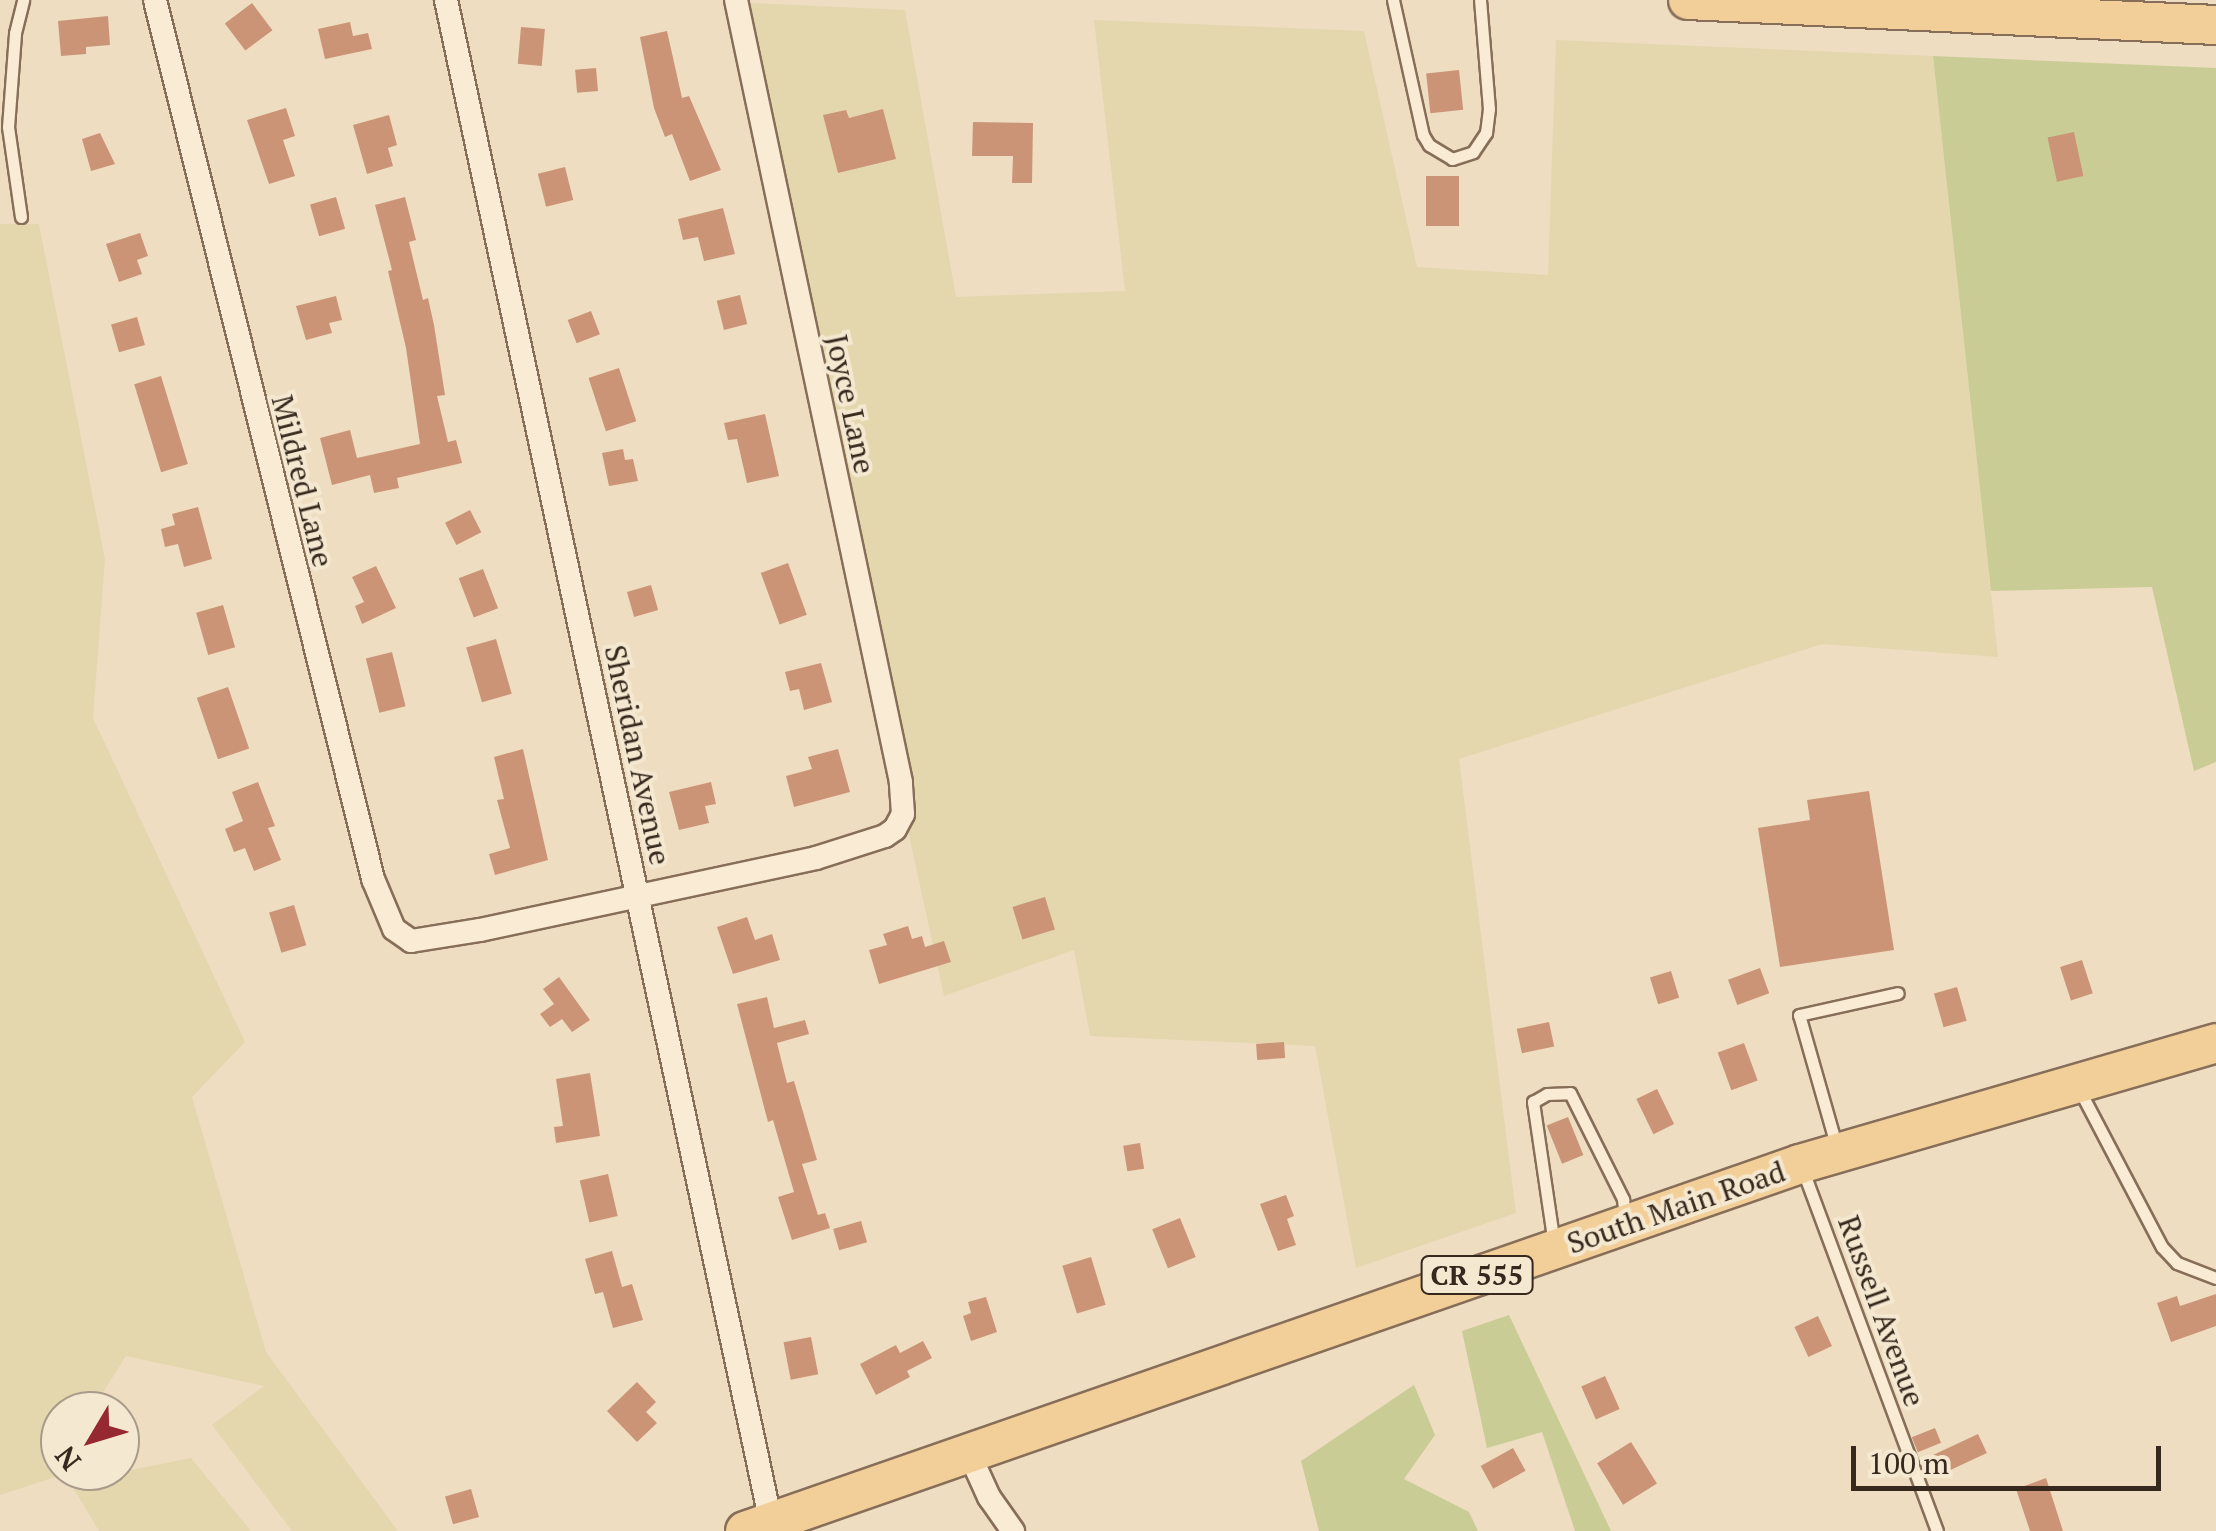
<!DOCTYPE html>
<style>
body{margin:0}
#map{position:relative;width:2216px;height:1531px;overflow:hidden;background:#eeddc1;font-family:"PT Serif",serif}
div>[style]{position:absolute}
.farmland>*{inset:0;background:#e4d7ae}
.green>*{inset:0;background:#c9cc95}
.building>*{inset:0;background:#cc9477;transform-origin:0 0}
.roads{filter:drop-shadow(2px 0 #876e59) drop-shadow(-2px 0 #876e59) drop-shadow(0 2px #876e59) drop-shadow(0 -2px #876e59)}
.service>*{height:11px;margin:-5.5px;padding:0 5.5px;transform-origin:5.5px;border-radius:5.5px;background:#f9ebd4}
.minor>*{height:22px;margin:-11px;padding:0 11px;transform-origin:11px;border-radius:11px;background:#f9ebd4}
.primary>*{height:38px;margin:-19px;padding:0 19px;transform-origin:19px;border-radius:19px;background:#f2cf98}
span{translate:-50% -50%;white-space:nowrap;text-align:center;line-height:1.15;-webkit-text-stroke:8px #f5e8d1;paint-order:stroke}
.shield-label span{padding:2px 8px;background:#f5e8d1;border:2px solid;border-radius:8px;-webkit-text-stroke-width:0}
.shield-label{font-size:28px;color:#37281d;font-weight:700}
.street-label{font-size:30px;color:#37281d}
.north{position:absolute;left:40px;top:1391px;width:100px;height:100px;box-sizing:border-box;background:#f5e8d1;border:2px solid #a99b89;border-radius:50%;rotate:232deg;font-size:28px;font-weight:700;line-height:40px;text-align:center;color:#37281d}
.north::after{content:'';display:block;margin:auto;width:35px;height:45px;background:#962831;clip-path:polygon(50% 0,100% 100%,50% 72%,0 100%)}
.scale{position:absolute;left:1851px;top:1446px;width:310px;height:45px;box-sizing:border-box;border:5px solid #37281d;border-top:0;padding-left:12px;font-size:30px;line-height:35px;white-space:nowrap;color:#37281d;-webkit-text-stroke:8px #f5e8d1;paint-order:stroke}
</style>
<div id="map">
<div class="farmland">
<div style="clip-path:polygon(728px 2px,905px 10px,956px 297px,1125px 291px,1094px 20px,1364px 31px,1417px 267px,1548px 275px,1556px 40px,1933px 56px,1998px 657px,1822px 644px,1459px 759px,1516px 1213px,1356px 1268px,1315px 1046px,1090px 1036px,1074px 950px,944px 996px)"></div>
<div style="clip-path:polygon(0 224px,39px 224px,105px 559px,93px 718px,245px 1042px,192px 1097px,266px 1352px,398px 1531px,292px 1531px,212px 1425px,264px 1386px,126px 1356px,91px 1411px,60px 1411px,60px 1471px,83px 1471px,86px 1479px,191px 1458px,251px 1531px,99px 1531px,65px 1474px,0 1495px)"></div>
</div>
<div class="green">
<div style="clip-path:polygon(1933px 56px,2216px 68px,2216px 762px,2194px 771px,2152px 587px,1991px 591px)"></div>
<div style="clip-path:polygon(1509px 1315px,1611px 1531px,1575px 1531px,1542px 1432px,1487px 1448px,1462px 1331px)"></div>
<div style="clip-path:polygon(1414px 1385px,1435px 1435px,1404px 1479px,1469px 1512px,1478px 1531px,1319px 1531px,1301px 1461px)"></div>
</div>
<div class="building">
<div style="left:252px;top:3px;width:34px;height:34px;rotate:53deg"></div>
<div style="clip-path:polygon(108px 16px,110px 45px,86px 47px,86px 54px,61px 56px,58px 21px)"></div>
<div style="clip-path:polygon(350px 22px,353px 36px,368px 33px,372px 49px,325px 59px,318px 29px)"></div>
<div style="left:521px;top:27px;width:24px;height:37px;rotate:5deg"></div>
<div style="clip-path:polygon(667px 31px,682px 98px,689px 96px,721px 170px,690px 181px,672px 134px,665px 137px,654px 108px,640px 37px)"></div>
<div style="left:596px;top:68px;width:23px;height:21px;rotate:85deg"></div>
<div style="left:1459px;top:70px;width:40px;height:33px;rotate:84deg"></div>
<div style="clip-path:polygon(286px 108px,295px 136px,283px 140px,295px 176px,269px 184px,247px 120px)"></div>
<div style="clip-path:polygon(883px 109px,896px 159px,838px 173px,823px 115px,846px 110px,849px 118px)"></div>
<div style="clip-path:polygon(389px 115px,397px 145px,388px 148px,393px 166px,367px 174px,353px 125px)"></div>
<div style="clip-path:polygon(973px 122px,1033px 123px,1032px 183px,1012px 183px,1013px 156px,972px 156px)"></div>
<div style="left:2074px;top:132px;width:45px;height:27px;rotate:78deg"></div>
<div style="clip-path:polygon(100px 133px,115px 164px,91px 171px,82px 139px)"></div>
<div style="left:565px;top:167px;width:34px;height:28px;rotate:76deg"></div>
<div style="left:1426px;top:176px;width:33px;height:50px"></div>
<div style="left:336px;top:197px;width:33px;height:27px;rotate:74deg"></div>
<div style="clip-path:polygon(405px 197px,416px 240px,409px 242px,423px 300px,428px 298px,434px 325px,445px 395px,437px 396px,448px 442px,456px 440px,462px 463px,397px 478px,399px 488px,374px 493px,370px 475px,332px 485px,320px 438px,350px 430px,357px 458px,420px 444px,406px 348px,388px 271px,392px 270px,375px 205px)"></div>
<div style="clip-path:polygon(723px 208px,735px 254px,704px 261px,698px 237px,683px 240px,678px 219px)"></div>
<div style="clip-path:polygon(140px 233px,148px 256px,137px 260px,142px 274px,119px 282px,106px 244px)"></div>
<div style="left:740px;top:295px;width:30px;height:24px;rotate:76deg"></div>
<div style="clip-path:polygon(336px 296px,342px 320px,329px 323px,332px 333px,306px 340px,296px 306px)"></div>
<div style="left:591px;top:311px;width:25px;height:25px;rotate:69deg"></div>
<div style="left:137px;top:317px;width:29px;height:27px;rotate:74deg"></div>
<div style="left:619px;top:368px;width:56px;height:32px;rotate:72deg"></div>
<div style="left:161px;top:376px;width:92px;height:28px;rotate:73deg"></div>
<div style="clip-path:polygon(765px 414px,779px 476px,747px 483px,737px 439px,728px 440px,724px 423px)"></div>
<div style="clip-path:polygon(623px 449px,625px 460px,633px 459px,638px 481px,609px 486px,602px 453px)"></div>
<div style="clip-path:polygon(198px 507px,212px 559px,184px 567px,178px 544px,165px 547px,161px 529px,175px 525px,172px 514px)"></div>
<div style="left:470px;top:510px;width:25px;height:28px;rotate:63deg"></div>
<div style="left:788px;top:563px;width:55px;height:29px;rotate:70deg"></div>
<div style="clip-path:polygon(376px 566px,396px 608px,362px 624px,355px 606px,364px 602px,352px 577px)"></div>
<div style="left:483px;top:569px;width:42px;height:26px;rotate:69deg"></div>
<div style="left:651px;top:585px;width:26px;height:25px;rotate:74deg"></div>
<div style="left:223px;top:605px;width:44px;height:28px;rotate:74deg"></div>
<div style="left:496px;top:639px;width:57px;height:31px;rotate:74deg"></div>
<div style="left:392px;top:652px;width:56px;height:27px;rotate:76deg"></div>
<div style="clip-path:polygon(821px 663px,832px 702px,804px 710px,799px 689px,790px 691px,785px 672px)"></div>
<div style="left:228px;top:687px;width:65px;height:33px;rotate:71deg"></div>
<div style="clip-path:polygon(523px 749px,548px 860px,495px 875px,489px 854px,510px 848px,497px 800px,504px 799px,494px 757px)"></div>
<div style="clip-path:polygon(838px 749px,850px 792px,794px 807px,786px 776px,812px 769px,808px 757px)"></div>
<div style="clip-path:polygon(258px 782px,275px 826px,268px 828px,281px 860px,254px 871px,245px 848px,234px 852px,225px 829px,243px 821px,232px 792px)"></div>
<div style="clip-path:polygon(711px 782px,716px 804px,705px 806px,709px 823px,679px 830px,669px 792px)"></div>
<div style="clip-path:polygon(1869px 791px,1894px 950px,1780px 967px,1758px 828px,1810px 820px,1807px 800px)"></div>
<div style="left:1045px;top:897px;width:34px;height:34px;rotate:73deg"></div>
<div style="left:294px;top:905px;width:42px;height:26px;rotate:73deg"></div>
<div style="clip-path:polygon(747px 917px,755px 940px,772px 934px,780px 960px,733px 974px,717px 927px)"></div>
<div style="clip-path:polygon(908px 926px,912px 939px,922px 936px,925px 947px,944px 941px,951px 962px,879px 984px,869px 950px,887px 945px,883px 934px)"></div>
<div style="left:2082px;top:960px;width:35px;height:23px;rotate:72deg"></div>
<div style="left:1760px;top:968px;width:27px;height:34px;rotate:70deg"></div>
<div style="left:1671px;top:971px;width:28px;height:22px;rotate:73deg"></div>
<div style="clip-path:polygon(559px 977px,590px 1020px,572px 1032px,562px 1019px,550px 1027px,540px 1014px,554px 1004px,543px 989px)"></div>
<div style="left:1957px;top:987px;width:35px;height:24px;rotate:74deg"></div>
<div style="clip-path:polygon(767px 997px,774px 1028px,805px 1020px,809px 1034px,777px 1043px,787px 1083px,794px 1081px,817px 1160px,802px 1164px,818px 1215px,825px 1213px,830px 1228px,792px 1240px,778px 1197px,794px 1192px,773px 1120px,768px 1122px,737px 1004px)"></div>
<div style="left:1549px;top:1022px;width:25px;height:33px;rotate:78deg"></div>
<div style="left:1284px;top:1042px;width:16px;height:28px;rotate:86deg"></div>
<div style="left:1744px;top:1043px;width:40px;height:28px;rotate:70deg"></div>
<div style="clip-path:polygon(590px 1073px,600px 1136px,556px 1143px,554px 1127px,563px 1126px,556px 1079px)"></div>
<div style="left:1657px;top:1089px;width:39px;height:23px;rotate:64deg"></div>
<div style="left:1568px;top:1117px;width:41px;height:23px;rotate:68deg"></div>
<div style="left:1140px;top:1143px;width:26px;height:17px;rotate:81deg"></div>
<div style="left:608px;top:1174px;width:43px;height:29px;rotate:77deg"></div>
<div style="clip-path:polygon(1286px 1195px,1294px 1216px,1287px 1219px,1296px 1245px,1278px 1251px,1260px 1204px)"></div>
<div style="left:1180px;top:1218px;width:42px;height:30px;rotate:68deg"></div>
<div style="left:861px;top:1221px;width:22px;height:29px;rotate:74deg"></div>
<div style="clip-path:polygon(612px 1251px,622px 1287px,632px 1284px,643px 1320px,613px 1328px,603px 1292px,595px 1294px,585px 1259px)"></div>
<div style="left:1091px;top:1257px;width:50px;height:30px;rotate:73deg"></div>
<div style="clip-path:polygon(2216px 1294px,2216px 1326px,2171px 1342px,2157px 1303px,2177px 1296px,2180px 1306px)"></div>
<div style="clip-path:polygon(986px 1297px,997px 1332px,971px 1341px,963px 1316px,971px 1313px,968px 1302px)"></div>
<div style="left:1818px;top:1316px;width:33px;height:26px;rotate:65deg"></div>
<div style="left:811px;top:1337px;width:38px;height:28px;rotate:79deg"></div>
<div style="clip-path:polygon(923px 1341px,932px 1358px,907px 1371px,910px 1377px,876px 1395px,860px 1364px,896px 1345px,900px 1353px)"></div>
<div style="left:1605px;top:1376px;width:36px;height:26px;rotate:66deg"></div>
<div style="clip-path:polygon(637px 1382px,656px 1402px,646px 1412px,657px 1423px,637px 1442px,607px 1411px)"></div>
<div style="left:1935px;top:1428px;width:16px;height:25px;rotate:68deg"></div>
<div style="left:1978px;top:1434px;width:21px;height:52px;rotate:65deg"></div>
<div style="left:1631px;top:1442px;width:49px;height:40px;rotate:58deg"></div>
<div style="left:1513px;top:1448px;width:26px;height:37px;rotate:61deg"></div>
<div style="clip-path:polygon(2046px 1478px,2063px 1531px,2030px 1531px,2016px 1489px)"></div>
<div style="left:471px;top:1489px;width:29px;height:27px;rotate:74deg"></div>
</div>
<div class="roads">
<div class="service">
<div style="left:1393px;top:0;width:138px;rotate:77.5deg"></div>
<div style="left:1423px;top:135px;width:12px;rotate:59deg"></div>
<div style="left:1429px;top:145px;width:27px;rotate:31deg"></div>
<div style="left:1452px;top:159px;width:22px;rotate:-18deg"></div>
<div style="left:1473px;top:152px;width:23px;rotate:-56deg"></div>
<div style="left:1486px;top:133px;width:24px;rotate:-83deg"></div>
<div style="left:1489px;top:109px;width:109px;rotate:-94.7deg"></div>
<div style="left:21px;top:217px;width:91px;rotate:-98.2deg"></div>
<div style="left:8px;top:127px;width:94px;rotate:-85.7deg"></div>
<div style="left:15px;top:33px;width:34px;rotate:-76deg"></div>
<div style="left:2080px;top:1091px;width:176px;rotate:62.3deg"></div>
<div style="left:2162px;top:1247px;width:22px;rotate:47deg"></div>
<div style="left:2177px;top:1263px;width:42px;rotate:21deg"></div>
<div style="left:1837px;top:1148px;width:138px;rotate:-105.9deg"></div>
<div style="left:1799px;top:1015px;width:101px;rotate:-12.5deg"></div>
<div style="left:1802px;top:1168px;width:387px;rotate:69.6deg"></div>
<div style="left:1554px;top:1244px;width:144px;rotate:-98.4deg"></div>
<div style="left:1533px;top:1102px;width:16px;rotate:-30deg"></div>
<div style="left:1547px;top:1094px;width:23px;rotate:-2deg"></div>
<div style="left:1570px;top:1093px;width:119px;rotate:63.4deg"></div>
<div style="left:1623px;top:1199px;width:19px;rotate:84deg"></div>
</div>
<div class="minor">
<div style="left:155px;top:0;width:906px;rotate:76.07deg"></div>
<div style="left:373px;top:879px;width:54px;rotate:67.2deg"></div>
<div style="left:394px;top:929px;width:21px;rotate:35deg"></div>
<div style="left:411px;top:941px;width:70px;rotate:-9.1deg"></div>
<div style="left:480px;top:930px;width:344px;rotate:-12.1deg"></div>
<div style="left:816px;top:858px;width:72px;rotate:-17.7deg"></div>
<div style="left:885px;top:836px;width:12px;rotate:-35deg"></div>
<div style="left:895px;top:829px;width:17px;rotate:-62deg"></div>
<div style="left:903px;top:814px;width:32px;rotate:-94deg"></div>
<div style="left:901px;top:782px;width:799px;rotate:-101.91deg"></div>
<div style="left:446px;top:0;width:1556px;rotate:77.95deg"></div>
<div style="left:968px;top:1451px;width:51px;rotate:65.5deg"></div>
<div style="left:989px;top:1497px;width:42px;rotate:54.8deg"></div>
</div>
<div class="primary">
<div style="left:1688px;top:0;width:529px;rotate:2.71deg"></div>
<div style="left:745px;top:1531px;width:1117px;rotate:-19.18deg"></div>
<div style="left:1800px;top:1164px;width:433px;rotate:-16.2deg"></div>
</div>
</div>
<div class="shield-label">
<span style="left:1477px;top:1275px">CR 555</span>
</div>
<div class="street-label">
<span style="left:851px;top:404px;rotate:78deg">Joyce Lane</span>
<span style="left:303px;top:481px;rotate:76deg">Mildred Lane</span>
<span style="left:638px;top:755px;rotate:78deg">Sheridan Avenue</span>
<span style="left:1676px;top:1207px;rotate:-19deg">South Main Road</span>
<span style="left:1882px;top:1311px;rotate:70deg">Russell Avenue</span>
</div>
<div class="north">N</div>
<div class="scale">100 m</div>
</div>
